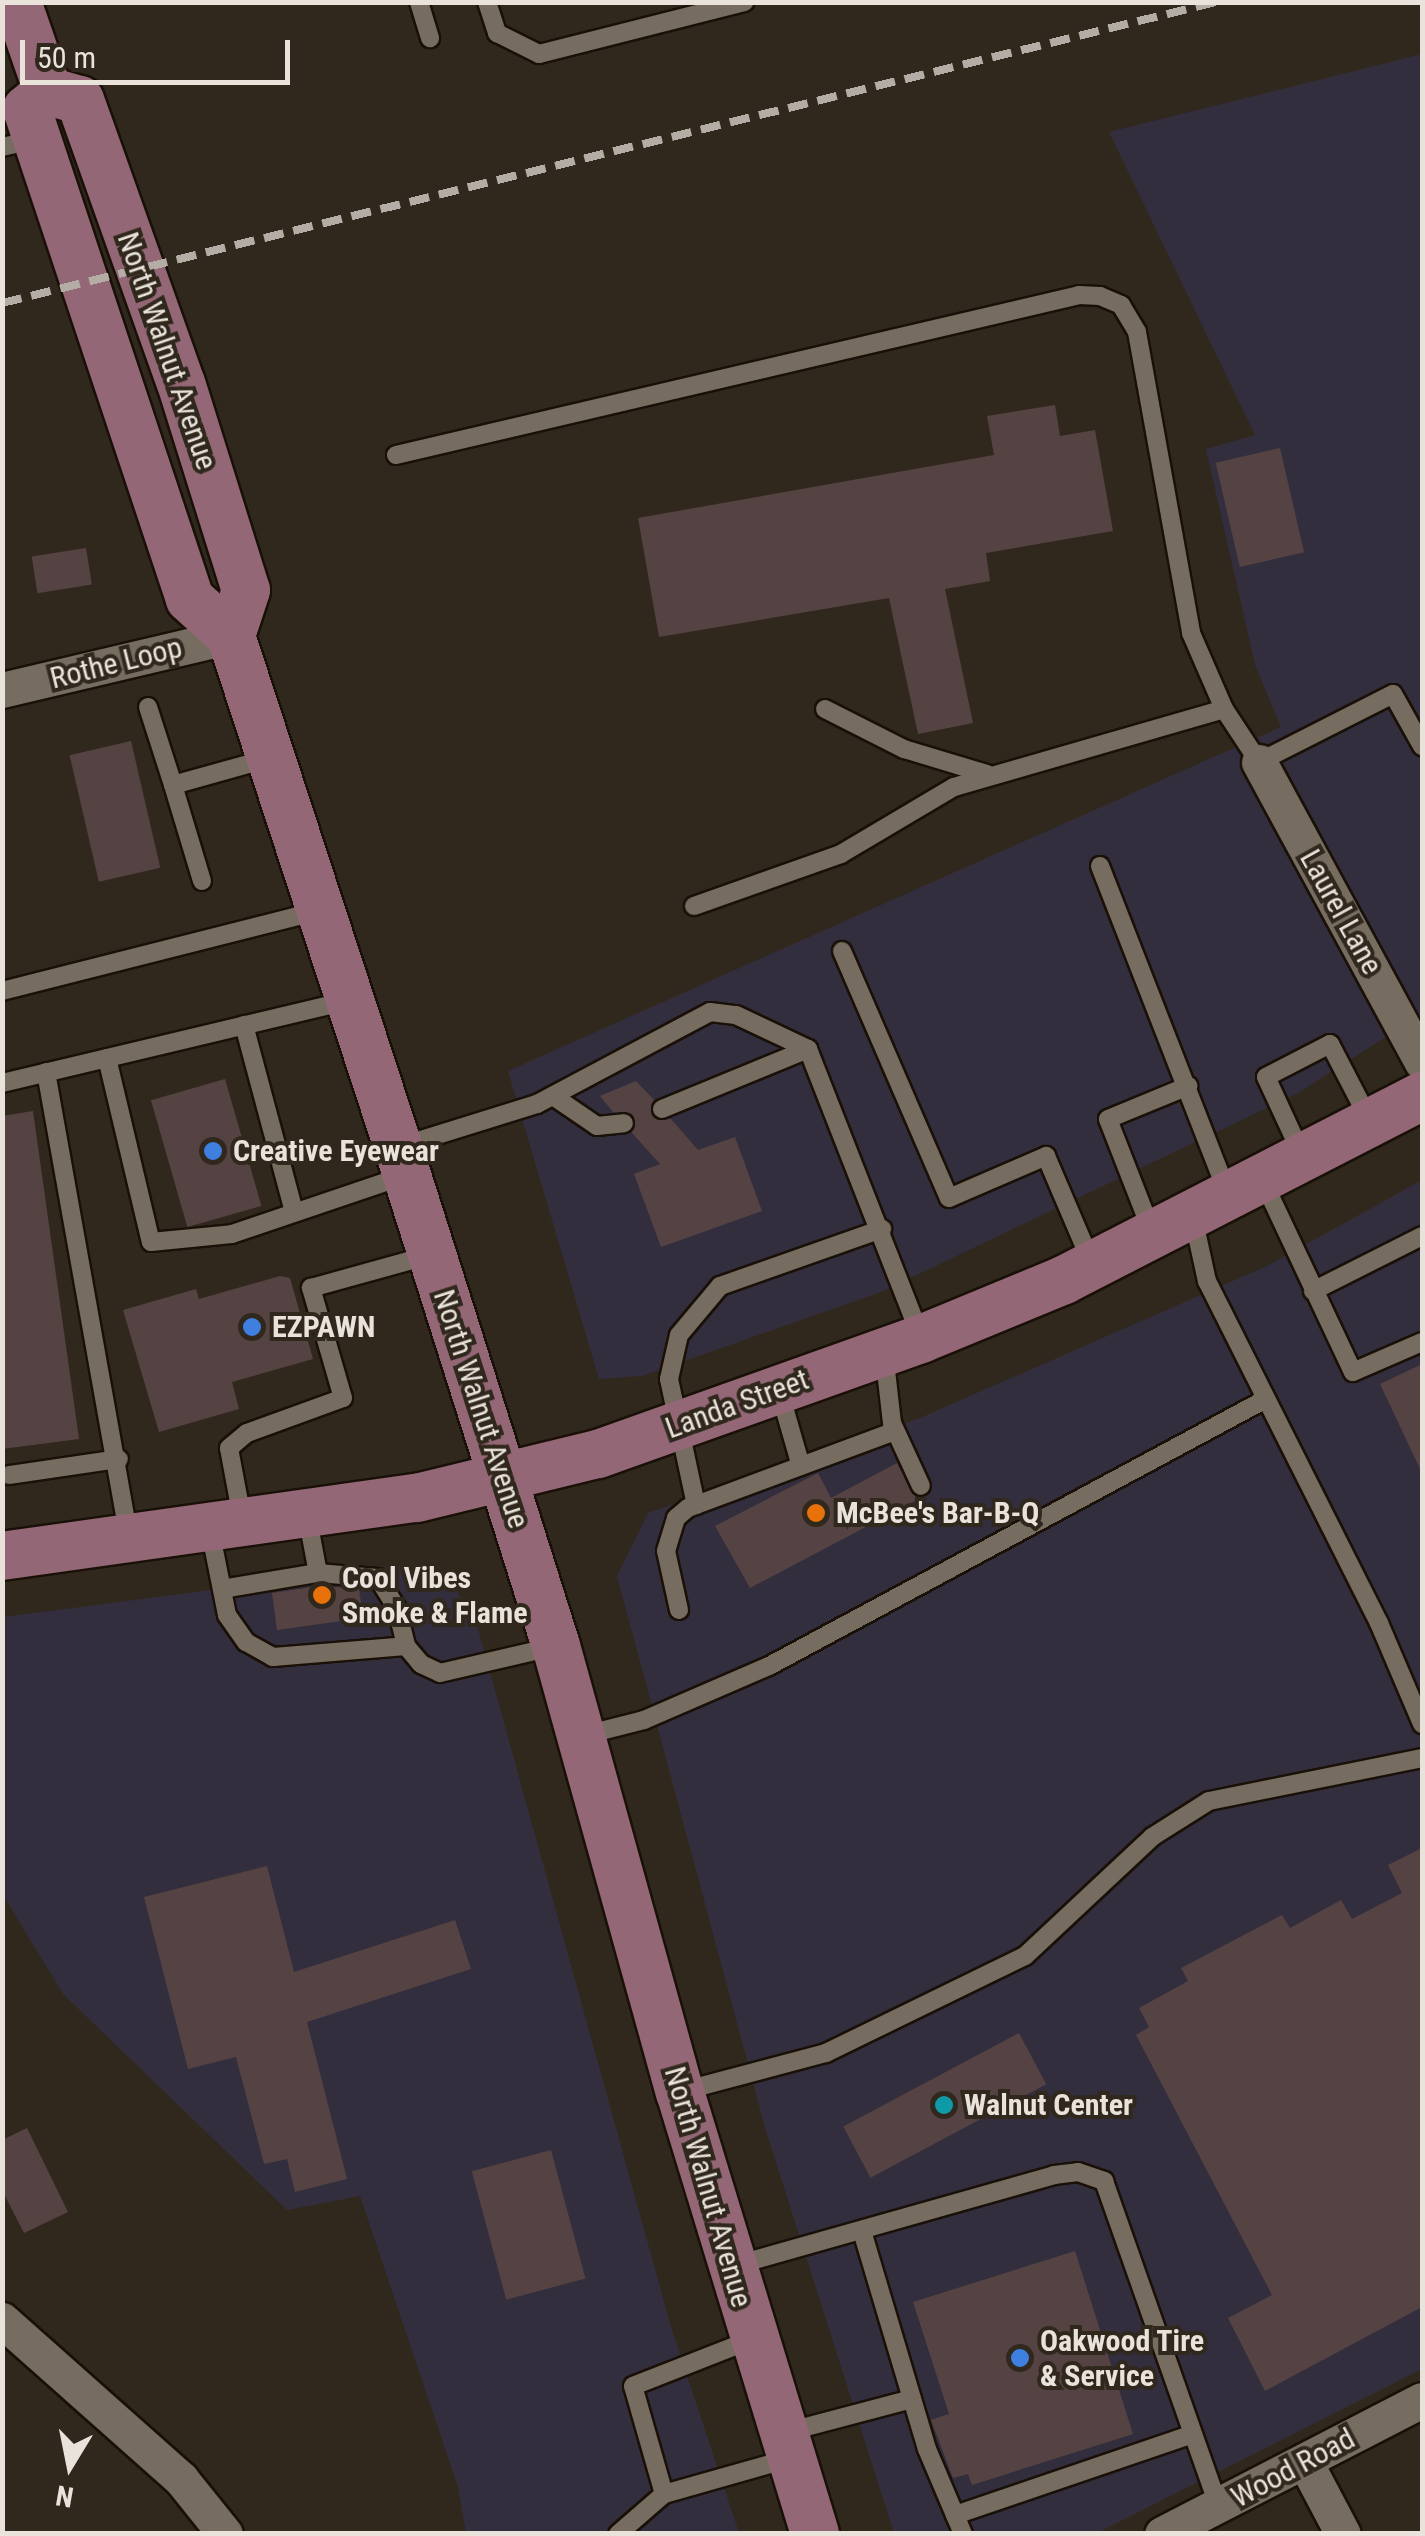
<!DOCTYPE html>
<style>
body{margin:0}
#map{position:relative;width:1425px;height:2536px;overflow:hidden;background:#31281d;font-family:"Roboto Condensed",sans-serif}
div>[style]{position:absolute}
.commercial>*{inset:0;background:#332e3e}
.building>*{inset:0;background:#544342;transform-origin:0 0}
.roads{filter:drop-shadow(2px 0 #191007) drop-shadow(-2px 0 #191007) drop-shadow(0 2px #191007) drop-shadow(0 -2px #191007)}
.lane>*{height:18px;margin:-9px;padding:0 9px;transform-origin:9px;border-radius:9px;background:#776c60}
.street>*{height:35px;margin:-17.5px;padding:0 17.5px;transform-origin:17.5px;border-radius:17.5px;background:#776c60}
.secondary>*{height:48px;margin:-24px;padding:0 24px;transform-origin:24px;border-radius:24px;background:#946776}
.rail>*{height:8px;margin-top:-4px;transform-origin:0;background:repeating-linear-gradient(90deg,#b4ada5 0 20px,transparent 0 30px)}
.dots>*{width:28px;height:28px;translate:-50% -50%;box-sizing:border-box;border:5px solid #31281d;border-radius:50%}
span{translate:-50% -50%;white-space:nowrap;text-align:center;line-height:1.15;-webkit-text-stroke:8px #31281d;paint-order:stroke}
.street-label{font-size:30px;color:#e9e3dc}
.poi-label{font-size:30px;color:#e9e3dc;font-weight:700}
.left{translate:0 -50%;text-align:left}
.frame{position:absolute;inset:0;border:5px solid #e9e3dc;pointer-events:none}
.north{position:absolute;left:20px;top:2416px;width:100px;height:100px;-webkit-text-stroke:8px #31281d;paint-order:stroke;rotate:190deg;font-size:28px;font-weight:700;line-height:40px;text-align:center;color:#e9e3dc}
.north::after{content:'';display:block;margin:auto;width:35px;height:45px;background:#e9e3dc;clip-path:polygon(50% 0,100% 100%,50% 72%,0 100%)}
.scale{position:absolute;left:20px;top:40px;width:270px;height:45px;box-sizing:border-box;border:5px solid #e9e3dc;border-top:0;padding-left:12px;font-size:30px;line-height:35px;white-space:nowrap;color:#e9e3dc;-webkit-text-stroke:8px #31281d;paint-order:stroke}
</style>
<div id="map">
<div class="commercial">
<div style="clip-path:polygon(1422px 54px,1422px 1014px,1298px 1093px,881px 1292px,642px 1376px,599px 1379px,508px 1071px,1281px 727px,1255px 665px,1206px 449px,1255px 435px,1109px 132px)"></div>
<div style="clip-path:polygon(1422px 1180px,1422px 2369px,1097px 2533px,894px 2533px,766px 2131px,617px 1576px,648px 1513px,920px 1418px,1267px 1266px)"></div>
<div style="clip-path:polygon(435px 1561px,475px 1618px,671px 2327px,739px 2533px,466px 2533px,458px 2487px,360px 2196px,287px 2210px,63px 1994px,3px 1895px,3px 1617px)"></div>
</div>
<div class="building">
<div style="clip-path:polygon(1055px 405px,1060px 436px,1095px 430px,1113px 531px,986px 553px,990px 581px,945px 589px,973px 723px,918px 734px,889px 598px,659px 637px,638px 518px,994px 455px,987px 416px)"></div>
<div style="left:1280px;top:448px;width:107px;height:66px;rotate:77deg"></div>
<div style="left:86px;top:548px;width:37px;height:55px;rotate:81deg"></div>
<div style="left:131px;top:741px;width:130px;height:63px;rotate:77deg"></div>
<div style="left:225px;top:1079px;width:132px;height:77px;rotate:74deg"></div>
<div style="clip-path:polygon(636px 1081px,654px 1100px,654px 1118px,671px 1119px,698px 1150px,735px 1137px,762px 1211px,661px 1247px,634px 1174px,660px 1164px,632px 1133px,633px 1115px,613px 1112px,600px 1096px)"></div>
<div style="clip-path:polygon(33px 1111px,79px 1439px,2px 1449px,2px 1116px)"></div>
<div style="clip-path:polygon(280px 1276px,290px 1278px,313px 1359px,232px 1382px,239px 1409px,159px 1432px,123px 1310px,196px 1289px,199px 1299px)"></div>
<div style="clip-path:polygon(1422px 1364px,1422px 1473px,1380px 1384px)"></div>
<div style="clip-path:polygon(897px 1463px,917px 1500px,750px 1588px,715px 1526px,818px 1473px,831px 1498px)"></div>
<div style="clip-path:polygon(319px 1586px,359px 1589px,363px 1618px,277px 1630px,272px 1593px)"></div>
<div style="clip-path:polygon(1422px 1848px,1422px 2307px,1265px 2391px,1228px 2318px,1272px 2295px,1136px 2035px,1149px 2027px,1139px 2008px,1188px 1981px,1181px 1968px,1282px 1915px,1290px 1928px,1341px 1900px,1352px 1919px,1402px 1893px,1388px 1865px)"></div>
<div style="clip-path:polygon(267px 1866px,294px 1972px,455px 1920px,471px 1969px,307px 2022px,347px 2179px,295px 2192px,287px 2159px,264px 2164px,236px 2057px,188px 2069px,144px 1897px)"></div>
<div style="left:1019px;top:2033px;width:58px;height:199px;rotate:62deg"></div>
<div style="clip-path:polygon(27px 2128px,68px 2212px,24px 2233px,2px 2190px,2px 2140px)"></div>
<div style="left:551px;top:2150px;width:133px;height:82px;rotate:75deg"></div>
<div style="clip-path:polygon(1075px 2251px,1133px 2434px,972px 2485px,968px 2474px,953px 2478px,931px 2420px,949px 2414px,913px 2302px)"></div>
</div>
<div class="roads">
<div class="lane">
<div style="left:419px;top:2px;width:38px;rotate:73deg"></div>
<div style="left:487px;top:2px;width:33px;rotate:72deg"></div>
<div style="left:497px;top:33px;width:47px;rotate:26.6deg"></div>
<div style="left:539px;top:54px;width:212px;rotate:-14.2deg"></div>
<div style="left:2px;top:147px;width:36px;rotate:-13deg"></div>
<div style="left:396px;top:455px;width:701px;rotate:-13.18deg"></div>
<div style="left:1079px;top:295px;width:21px;rotate:3deg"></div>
<div style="left:1100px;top:296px;width:23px;rotate:23deg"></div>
<div style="left:1121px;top:305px;width:31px;rotate:59deg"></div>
<div style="left:1137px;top:332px;width:306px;rotate:79.8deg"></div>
<div style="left:1191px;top:633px;width:83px;rotate:66.5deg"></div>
<div style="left:1224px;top:709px;width:64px;rotate:56.6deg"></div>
<div style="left:1259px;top:762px;width:150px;rotate:-26.9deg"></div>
<div style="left:1393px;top:694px;width:60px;rotate:60.9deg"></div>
<div style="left:148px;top:707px;width:82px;rotate:72.2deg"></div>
<div style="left:825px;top:709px;width:89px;rotate:26.9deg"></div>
<div style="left:904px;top:749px;width:87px;rotate:16.8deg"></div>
<div style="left:1100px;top:866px;width:353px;rotate:68.7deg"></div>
<div style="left:202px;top:881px;width:100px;rotate:-106.8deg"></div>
<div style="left:173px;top:785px;width:101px;rotate:-15.6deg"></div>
<div style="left:694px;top:906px;width:156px;rotate:-19.5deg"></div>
<div style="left:841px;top:854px;width:131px;rotate:-30.7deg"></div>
<div style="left:954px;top:787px;width:281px;rotate:-16.1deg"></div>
<div style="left:842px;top:951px;width:269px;rotate:66.6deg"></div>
<div style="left:949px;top:1198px;width:106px;rotate:-23.4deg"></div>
<div style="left:1046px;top:1156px;width:120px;rotate:66.9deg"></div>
<div style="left:2px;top:991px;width:327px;rotate:-14.2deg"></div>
<div style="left:244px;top:1025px;width:194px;rotate:75deg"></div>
<div style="left:107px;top:1058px;width:189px;rotate:76.6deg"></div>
<div style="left:151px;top:1242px;width:81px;rotate:-5.6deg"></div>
<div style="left:232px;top:1234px;width:184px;rotate:-18.7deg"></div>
<div style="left:46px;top:1072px;width:471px;rotate:79.9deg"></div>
<div style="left:2px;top:1083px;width:355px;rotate:-13.4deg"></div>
<div style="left:553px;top:1096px;width:53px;rotate:34.3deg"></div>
<div style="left:597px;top:1126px;width:27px;rotate:-6deg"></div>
<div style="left:662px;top:1109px;width:158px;rotate:-22.3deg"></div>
<div style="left:402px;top:1146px;width:141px;rotate:-17.3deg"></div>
<div style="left:537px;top:1104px;width:196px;rotate:-28deg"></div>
<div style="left:710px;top:1012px;width:26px;rotate:7deg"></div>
<div style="left:736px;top:1015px;width:80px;rotate:25.3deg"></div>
<div style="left:808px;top:1049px;width:310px;rotate:68.6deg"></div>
<div style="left:1303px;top:1157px;width:88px;rotate:-114.8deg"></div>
<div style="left:1266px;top:1077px;width:72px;rotate:-27.3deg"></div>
<div style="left:1330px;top:1044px;width:89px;rotate:62.6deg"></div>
<div style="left:1263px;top:1181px;width:211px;rotate:64.8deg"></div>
<div style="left:1353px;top:1372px;width:75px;rotate:-23.5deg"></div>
<div style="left:1193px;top:1217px;width:66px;rotate:77.7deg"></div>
<div style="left:1207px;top:1281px;width:383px;rotate:63.3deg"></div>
<div style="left:1379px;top:1623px;width:110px;rotate:66.9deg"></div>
<div style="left:1152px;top:1232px;width:121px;rotate:-111.3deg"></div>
<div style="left:1108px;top:1119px;width:87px;rotate:-22.4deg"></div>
<div style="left:1313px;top:1291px;width:122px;rotate:-26.8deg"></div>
<div style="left:884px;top:1353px;width:70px;rotate:83.5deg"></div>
<div style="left:892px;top:1423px;width:69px;rotate:65.3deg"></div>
<div style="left:779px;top:1390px;width:79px;rotate:73.9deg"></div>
<div style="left:9px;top:1475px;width:111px;rotate:-8.3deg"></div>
<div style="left:696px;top:1505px;width:129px;rotate:-102.1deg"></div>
<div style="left:669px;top:1379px;width:45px;rotate:-77.2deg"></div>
<div style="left:679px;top:1335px;width:64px;rotate:-50.1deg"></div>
<div style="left:720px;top:1286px;width:172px;rotate:-19.4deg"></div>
<div style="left:307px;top:1515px;width:59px;rotate:79.3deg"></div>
<div style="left:318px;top:1573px;width:60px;rotate:4.8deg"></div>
<div style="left:378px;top:1578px;width:36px;rotate:58deg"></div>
<div style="left:397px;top:1609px;width:38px;rotate:76deg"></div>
<div style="left:406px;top:1646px;width:23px;rotate:50deg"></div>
<div style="left:421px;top:1664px;width:21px;rotate:25deg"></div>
<div style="left:440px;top:1673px;width:115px;rotate:-13.1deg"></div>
<div style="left:243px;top:1523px;width:76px;rotate:-100.6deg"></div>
<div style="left:229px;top:1448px;width:23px;rotate:-40deg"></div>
<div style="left:247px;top:1433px;width:102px;rotate:-20deg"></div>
<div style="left:343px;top:1398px;width:115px;rotate:-106.2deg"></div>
<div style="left:311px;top:1288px;width:123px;rotate:-15.5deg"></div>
<div style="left:210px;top:1530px;width:87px;rotate:78.7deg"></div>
<div style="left:227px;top:1615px;width:33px;rotate:55deg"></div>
<div style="left:246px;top:1642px;width:31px;rotate:29deg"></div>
<div style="left:273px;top:1657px;width:133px;rotate:-4.7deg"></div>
<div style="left:222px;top:1589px;width:97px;rotate:-9.5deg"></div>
<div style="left:679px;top:1610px;width:60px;rotate:-102.4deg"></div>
<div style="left:666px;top:1551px;width:34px;rotate:-73deg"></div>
<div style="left:676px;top:1518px;width:16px;rotate:-40deg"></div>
<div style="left:688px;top:1508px;width:221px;rotate:-20.4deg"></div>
<div style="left:585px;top:1735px;width:61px;rotate:-14.3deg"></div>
<div style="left:644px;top:1720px;width:136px;rotate:-23.4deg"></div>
<div style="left:769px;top:1666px;width:562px;rotate:-28.25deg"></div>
<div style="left:683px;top:2091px;width:148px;rotate:-14.9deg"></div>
<div style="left:826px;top:2053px;width:221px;rotate:-26deg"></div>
<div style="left:1025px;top:1956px;width:174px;rotate:-43.1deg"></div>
<div style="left:1152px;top:1837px;width:67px;rotate:-32.3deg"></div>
<div style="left:1209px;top:1801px;width:217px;rotate:-11.4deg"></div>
<div style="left:862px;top:2231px;width:227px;rotate:73.4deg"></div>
<div style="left:927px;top:2449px;width:92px;rotate:67deg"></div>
<div style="left:733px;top:2266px;width:334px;rotate:-15.8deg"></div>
<div style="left:1054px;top:2175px;width:24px;rotate:-7deg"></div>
<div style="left:1078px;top:2172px;width:28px;rotate:19deg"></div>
<div style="left:1104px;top:2181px;width:346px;rotate:70.6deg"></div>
<div style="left:787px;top:2432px;width:129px;rotate:-14.8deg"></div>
<div style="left:664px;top:2494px;width:112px;rotate:-106deg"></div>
<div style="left:633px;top:2386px;width:129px;rotate:-21.4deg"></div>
<div style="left:955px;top:2515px;width:251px;rotate:-18.8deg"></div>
<div style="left:618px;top:2534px;width:61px;rotate:-41deg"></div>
<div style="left:664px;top:2494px;width:129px;rotate:-15.8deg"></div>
</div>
<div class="street">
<div style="left:2px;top:690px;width:235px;rotate:-13.3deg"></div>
<div style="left:1259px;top:762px;width:341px;rotate:61.5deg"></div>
<div style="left:2px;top:2320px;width:239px;rotate:41.6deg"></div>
<div style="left:181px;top:2479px;width:70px;rotate:51.3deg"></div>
<div style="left:1305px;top:2462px;width:81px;rotate:62.2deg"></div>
<div style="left:1162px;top:2534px;width:292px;rotate:-27.3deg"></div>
</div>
<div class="secondary">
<div style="left:17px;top:2px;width:94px;rotate:70.8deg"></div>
<div style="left:48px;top:91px;width:28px;rotate:139deg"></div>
<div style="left:27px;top:109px;width:516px;rotate:71.6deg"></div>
<div style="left:190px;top:599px;width:55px;rotate:42.1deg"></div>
<div style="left:231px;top:636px;width:538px;rotate:71.9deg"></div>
<div style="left:398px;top:1147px;width:523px;rotate:72.43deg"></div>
<div style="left:556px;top:1646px;width:463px;rotate:74.5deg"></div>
<div style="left:680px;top:2092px;width:462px;rotate:73deg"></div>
<div style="left:48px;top:91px;width:33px;rotate:16deg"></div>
<div style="left:80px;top:100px;width:300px;rotate:70.4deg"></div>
<div style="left:181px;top:383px;width:217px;rotate:72.6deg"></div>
<div style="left:246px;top:590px;width:48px;rotate:108.1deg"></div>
<div style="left:2px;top:1556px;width:419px;rotate:-8deg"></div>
<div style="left:417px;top:1498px;width:186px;rotate:-13.7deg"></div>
<div style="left:598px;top:1454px;width:343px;rotate:-19.6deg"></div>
<div style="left:921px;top:1339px;width:155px;rotate:-22.4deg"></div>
<div style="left:1064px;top:1280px;width:403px;rotate:-27.2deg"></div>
</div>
</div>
<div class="rail">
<div style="left:2px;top:303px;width:1251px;rotate:-13.93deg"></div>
</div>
<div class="dots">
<div style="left:213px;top:1151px;background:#3f7fe0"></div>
<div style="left:252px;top:1327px;background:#3f7fe0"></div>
<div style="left:816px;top:1513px;background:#e8710a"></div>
<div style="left:322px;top:1595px;background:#e8710a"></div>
<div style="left:944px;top:2105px;background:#0f9aa8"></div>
<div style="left:1020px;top:2358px;background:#3f7fe0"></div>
</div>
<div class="street-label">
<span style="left:167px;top:351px;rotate:71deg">North Walnut Avenue</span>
<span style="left:116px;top:663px;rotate:-14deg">Rothe Loop</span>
<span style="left:1341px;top:912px;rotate:61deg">Laurel Lane</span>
<span style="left:737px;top:1404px;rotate:-20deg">Landa Street</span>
<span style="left:481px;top:1409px;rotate:72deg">North Walnut Avenue</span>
<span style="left:708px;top:2187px;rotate:74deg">North Walnut Avenue</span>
<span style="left:1293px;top:2468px;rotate:-28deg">Wood Road</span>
</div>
<div class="poi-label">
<span class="left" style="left:233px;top:1151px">Creative Eyewear</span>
<span class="left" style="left:272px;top:1327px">EZPAWN</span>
<span class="left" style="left:836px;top:1513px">McBee's Bar-B-Q</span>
<span class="left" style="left:342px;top:1595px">Cool Vibes<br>Smoke &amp; Flame</span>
<span class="left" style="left:964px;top:2105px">Walnut Center</span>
<span class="left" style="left:1040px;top:2358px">Oakwood Tire<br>&amp; Service</span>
</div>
<div class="frame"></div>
<div class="north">N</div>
<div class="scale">50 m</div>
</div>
